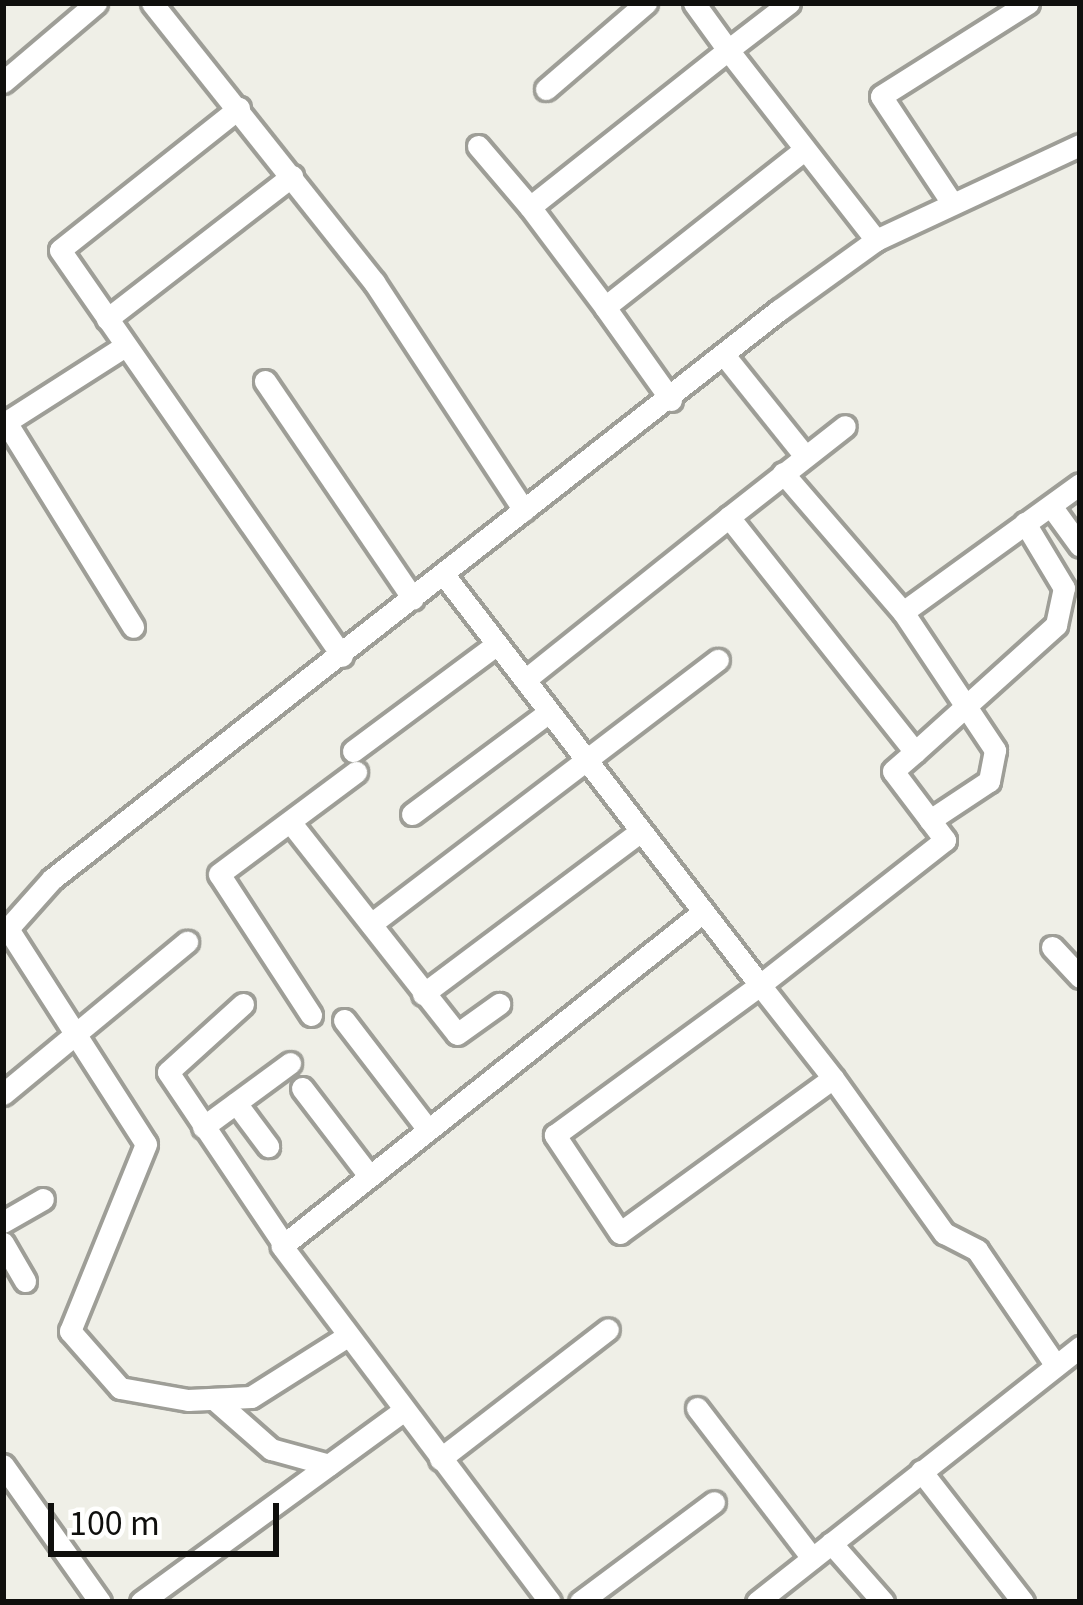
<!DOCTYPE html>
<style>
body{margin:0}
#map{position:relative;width:1083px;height:1605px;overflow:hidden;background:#efefe7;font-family:"Source Sans 3",sans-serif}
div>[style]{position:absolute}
.roads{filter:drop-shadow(3px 0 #9e9e97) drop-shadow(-3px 0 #9e9e97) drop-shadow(0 3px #9e9e97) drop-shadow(0 -3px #9e9e97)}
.minor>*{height:21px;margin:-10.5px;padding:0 10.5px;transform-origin:10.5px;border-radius:10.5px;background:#fff}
span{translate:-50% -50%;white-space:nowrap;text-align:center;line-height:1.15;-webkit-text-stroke:9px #fffffe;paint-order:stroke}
.frame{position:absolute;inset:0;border:6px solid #0f0f0d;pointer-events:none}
.scale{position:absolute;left:48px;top:1503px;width:231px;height:54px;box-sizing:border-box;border:6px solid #0f0f0d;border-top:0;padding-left:15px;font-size:36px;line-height:42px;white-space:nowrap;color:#0f0f0d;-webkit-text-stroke:9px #fffffe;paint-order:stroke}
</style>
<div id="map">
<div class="roads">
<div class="minor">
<div style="left:152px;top:3px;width:357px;rotate:51.5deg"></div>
<div style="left:374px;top:282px;width:273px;rotate:56.7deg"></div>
<div style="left:789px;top:3px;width:77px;rotate:142.4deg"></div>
<div style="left:728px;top:50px;width:241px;rotate:52.1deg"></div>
<div style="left:3px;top:82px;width:122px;rotate:-40.3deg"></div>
<div style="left:546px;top:89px;width:132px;rotate:-40.7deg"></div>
<div style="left:239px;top:108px;width:228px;rotate:141.6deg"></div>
<div style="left:60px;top:250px;width:494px;rotate:55.2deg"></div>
<div style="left:478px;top:146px;width:80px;rotate:49.6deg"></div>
<div style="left:530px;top:207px;width:253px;rotate:-38.4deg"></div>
<div style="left:728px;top:50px;width:58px;rotate:-125.9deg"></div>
<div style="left:952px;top:203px;width:128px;rotate:-123.6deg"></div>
<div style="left:881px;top:96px;width:174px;rotate:-32.3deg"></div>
<div style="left:530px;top:207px;width:125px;rotate:53.1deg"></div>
<div style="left:107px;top:319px;width:234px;rotate:-37.7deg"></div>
<div style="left:724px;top:355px;width:129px;rotate:51.3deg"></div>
<div style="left:265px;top:381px;width:263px;rotate:55.8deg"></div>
<div style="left:671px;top:400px;width:114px;rotate:-125.4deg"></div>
<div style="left:605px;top:307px;width:253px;rotate:-38.3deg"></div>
<div style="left:6px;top:422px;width:241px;rotate:58.2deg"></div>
<div style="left:3px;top:424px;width:145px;rotate:-32.6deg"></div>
<div style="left:783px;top:473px;width:184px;rotate:49.2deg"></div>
<div style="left:903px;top:612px;width:218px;rotate:-35.9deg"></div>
<div style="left:1051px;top:506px;width:49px;rotate:54.1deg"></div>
<div style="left:729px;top:517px;width:147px;rotate:-38.1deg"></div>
<div style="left:444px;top:575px;width:518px;rotate:52.38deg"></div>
<div style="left:760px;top:985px;width:235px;rotate:-38.1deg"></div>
<div style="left:945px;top:840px;width:86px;rotate:-127deg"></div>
<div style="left:893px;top:771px;width:29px;rotate:-41deg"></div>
<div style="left:915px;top:752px;width:300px;rotate:-128.4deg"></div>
<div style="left:729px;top:517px;width:261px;rotate:141.4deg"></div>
<div style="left:903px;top:612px;width:166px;rotate:56.3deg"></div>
<div style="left:995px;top:750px;width:32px;rotate:101deg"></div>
<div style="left:989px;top:781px;width:71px;rotate:146.5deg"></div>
<div style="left:353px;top:751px;width:179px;rotate:-36.6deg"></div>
<div style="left:915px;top:752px;width:190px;rotate:-42deg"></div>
<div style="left:1056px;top:625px;width:38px;rotate:-78deg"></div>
<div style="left:1064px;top:588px;width:76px;rotate:-121deg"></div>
<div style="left:412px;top:814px;width:171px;rotate:-36.7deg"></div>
<div style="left:291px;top:823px;width:268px;rotate:51.8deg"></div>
<div style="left:457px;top:1034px;width:52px;rotate:-35.5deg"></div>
<div style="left:371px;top:924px;width:436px;rotate:-37.3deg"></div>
<div style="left:8px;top:929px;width:255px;rotate:57.3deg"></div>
<div style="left:146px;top:1144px;width:202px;rotate:112.1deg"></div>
<div style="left:70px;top:1331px;width:76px;rotate:48.7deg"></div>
<div style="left:120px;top:1388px;width:69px;rotate:10deg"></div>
<div style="left:188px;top:1400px;width:63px;rotate:-2.7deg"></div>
<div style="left:251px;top:1397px;width:112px;rotate:-32.3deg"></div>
<div style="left:3px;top:934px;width:74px;rotate:-48.3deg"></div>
<div style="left:52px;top:879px;width:923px;rotate:-38.05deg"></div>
<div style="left:779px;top:310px;width:120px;rotate:-35.8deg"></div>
<div style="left:876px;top:240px;width:225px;rotate:-25deg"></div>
<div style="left:1052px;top:947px;width:41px;rotate:47deg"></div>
<div style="left:423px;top:994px;width:272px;rotate:-36.8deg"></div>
<div style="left:243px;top:1004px;width:101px;rotate:137.8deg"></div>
<div style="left:168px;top:1072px;width:206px;rotate:56.1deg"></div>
<div style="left:311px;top:1015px;width:168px;rotate:-123.1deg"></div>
<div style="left:219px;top:874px;width:171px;rotate:-36.7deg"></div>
<div style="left:344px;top:1020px;width:135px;rotate:52.5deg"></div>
<div style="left:833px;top:1078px;width:263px;rotate:144deg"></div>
<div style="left:620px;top:1233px;width:118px;rotate:-123.6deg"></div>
<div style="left:555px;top:1135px;width:254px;rotate:-36.2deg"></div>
<div style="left:760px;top:985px;width:118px;rotate:51.9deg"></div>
<div style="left:833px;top:1078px;width:191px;rotate:54.4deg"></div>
<div style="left:944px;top:1233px;width:37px;rotate:27deg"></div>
<div style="left:977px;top:1250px;width:140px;rotate:55.7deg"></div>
<div style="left:302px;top:1088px;width:107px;rotate:52.6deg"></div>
<div style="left:3px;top:1094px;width:239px;rotate:-39.6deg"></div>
<div style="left:236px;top:1103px;width:54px;rotate:53.3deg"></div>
<div style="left:203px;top:1127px;width:108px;rotate:-36.3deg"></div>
<div style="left:3px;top:1222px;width:46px;rotate:-29.9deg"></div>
<div style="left:3px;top:1243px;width:44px;rotate:59.9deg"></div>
<div style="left:214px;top:1399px;width:76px;rotate:41.3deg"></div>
<div style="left:271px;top:1449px;width:60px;rotate:15.4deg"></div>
<div style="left:697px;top:1408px;width:189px;rotate:52.5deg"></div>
<div style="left:440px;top:1459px;width:212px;rotate:-37.7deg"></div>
<div style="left:3px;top:1465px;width:168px;rotate:54.7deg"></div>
<div style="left:921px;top:1471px;width:166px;rotate:52.1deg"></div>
<div style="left:831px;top:1543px;width:79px;rotate:48.6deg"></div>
<div style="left:141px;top:1602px;width:324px;rotate:-36.1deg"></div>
<div style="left:550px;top:1602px;width:446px;rotate:-127deg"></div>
<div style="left:282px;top:1246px;width:537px;rotate:-38.43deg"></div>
<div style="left:580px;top:1602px;width:167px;rotate:-36.7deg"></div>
<div style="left:757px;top:1602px;width:412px;rotate:-38.3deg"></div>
</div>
</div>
<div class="frame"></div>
<div class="scale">100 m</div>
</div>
